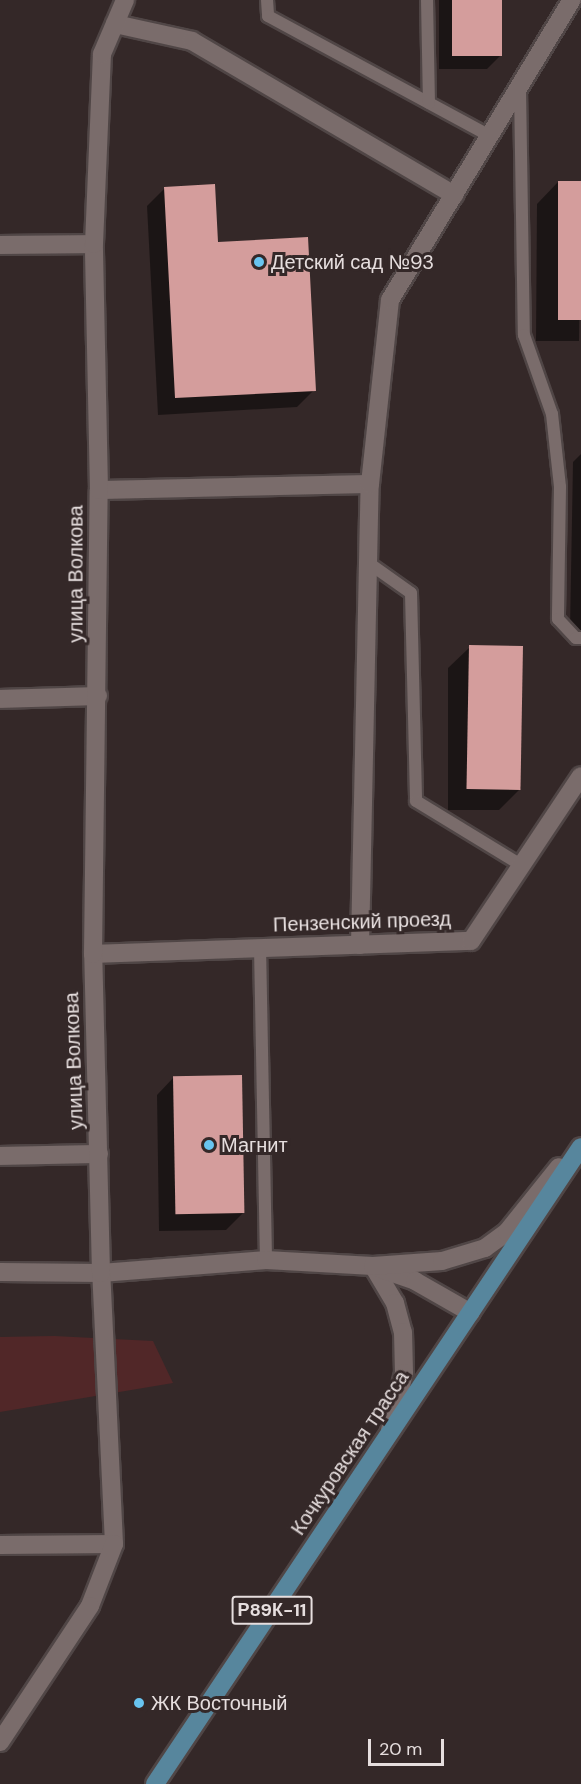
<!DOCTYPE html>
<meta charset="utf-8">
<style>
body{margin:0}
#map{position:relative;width:581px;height:1784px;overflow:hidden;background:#342828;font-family:"DM Sans",sans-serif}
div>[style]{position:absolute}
.green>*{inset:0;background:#512728}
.shadow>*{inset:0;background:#0007}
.building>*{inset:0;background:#d49d9c;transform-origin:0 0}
.roads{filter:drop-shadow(2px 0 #504646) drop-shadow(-2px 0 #504646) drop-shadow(0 2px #504646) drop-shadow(0 -2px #504646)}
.service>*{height:12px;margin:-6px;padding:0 6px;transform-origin:6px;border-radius:6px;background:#7a6c6b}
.minor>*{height:18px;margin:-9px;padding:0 9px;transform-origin:9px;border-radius:9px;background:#7a6c6b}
.primary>*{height:18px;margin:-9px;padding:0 9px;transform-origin:9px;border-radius:9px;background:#57869d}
.dots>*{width:16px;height:16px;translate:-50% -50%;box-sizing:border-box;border:3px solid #342828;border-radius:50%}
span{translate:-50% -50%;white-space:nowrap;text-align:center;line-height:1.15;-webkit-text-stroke:6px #342828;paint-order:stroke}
.shield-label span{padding:2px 4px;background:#342828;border:2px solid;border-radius:4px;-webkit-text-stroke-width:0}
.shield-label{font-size:18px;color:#e6dede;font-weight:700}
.poi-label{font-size:20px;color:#e6dede}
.left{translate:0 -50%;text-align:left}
.street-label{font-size:20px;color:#e6dede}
.scale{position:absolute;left:368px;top:1739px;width:76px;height:27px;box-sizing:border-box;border:3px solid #e6dede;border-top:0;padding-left:8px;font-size:18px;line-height:21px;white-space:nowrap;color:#e6dede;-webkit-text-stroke:4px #342828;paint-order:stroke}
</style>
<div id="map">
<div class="green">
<div style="clip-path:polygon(54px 1336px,153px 1341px,173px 1383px,0 1412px,0 1337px)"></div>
</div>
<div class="shadow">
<div style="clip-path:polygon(439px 0,501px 0,501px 55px,487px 69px,439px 69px)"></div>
<div style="clip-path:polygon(558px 182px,581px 182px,579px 341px,536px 341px,537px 204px)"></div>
<div style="clip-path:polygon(164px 189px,217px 243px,314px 390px,297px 407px,158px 415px,147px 206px)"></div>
<div style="clip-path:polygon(581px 454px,581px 630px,570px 630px,573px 462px)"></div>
<div style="clip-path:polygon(470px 647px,521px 788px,499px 810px,448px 810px,448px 668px)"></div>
<div style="clip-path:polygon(174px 1077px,243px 1213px,226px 1230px,159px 1231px,157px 1095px)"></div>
</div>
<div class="building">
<div style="left:452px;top:0;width:50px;height:56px"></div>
<div style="left:558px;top:181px;width:23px;height:139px"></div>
<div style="clip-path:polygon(215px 184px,218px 242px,308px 237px,316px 391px,175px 398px,164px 187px)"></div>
<div style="left:469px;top:645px;width:54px;height:144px;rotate:1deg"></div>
<div style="left:242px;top:1075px;width:138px;height:69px;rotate:89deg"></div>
</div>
<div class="roads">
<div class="service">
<div style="left:267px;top:0;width:16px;rotate:86deg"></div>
<div style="left:268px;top:16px;width:252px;rotate:28.4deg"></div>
<div style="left:427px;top:0;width:103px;rotate:88.9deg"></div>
<div style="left:520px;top:89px;width:246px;rotate:89.1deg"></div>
<div style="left:524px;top:335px;width:84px;rotate:70.5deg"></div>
<div style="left:552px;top:414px;width:73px;rotate:83.7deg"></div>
<div style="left:560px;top:487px;width:132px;rotate:90.9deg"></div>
<div style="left:558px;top:619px;width:26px;rotate:47deg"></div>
<div style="left:576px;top:638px;width:5px"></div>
<div style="left:370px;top:564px;width:50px;rotate:35.3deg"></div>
<div style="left:411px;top:593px;width:208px;rotate:88.6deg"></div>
<div style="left:416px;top:801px;width:123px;rotate:31.4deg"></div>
<div style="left:260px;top:947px;width:313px;rotate:88.9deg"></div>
</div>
<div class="minor">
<div style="left:115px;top:24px;width:79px;rotate:12.4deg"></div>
<div style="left:192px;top:41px;width:304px;rotate:30.4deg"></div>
<div style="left:0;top:245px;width:94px;rotate:-0.6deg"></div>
<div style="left:99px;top:490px;width:271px;rotate:-1.3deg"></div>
<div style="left:0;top:699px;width:98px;rotate:-1.8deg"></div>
<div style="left:360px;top:945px;width:461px;rotate:-88.8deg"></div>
<div style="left:370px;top:484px;width:185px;rotate:-83.8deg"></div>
<div style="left:390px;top:300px;width:351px;rotate:-58.8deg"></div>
<div style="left:93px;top:954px;width:378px;rotate:-2deg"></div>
<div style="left:471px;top:941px;width:198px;rotate:-56.3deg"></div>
<div style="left:0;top:1156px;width:99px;rotate:-1.2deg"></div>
<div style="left:373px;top:1266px;width:43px;rotate:59.3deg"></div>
<div style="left:395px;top:1303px;width:30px;rotate:75deg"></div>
<div style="left:403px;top:1332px;width:41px;rotate:88.6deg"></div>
<div style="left:404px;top:1373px;width:59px;rotate:103.8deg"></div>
<div style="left:381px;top:1269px;width:36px;rotate:19deg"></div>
<div style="left:415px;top:1281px;width:64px;rotate:29.7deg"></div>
<div style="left:0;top:1272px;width:101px;rotate:0.6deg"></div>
<div style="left:101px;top:1273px;width:166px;rotate:-4.5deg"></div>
<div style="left:266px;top:1260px;width:107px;rotate:3.2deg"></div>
<div style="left:373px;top:1266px;width:69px;rotate:-4.1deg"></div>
<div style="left:442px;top:1261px;width:45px;rotate:-16.8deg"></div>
<div style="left:485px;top:1248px;width:27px;rotate:-36deg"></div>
<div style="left:507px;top:1232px;width:83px;rotate:-51.3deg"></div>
<div style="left:114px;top:1544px;width:271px;rotate:-92.7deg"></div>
<div style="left:101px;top:1273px;width:319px;rotate:-91.4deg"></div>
<div style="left:93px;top:954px;width:464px;rotate:-89.3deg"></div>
<div style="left:99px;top:490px;width:246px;rotate:-91.2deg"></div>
<div style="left:94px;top:244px;width:190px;rotate:-87.6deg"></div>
<div style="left:102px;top:54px;width:59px;rotate:-66.9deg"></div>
<div style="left:0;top:1545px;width:114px;rotate:-0.5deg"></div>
<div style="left:114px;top:1544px;width:66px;rotate:111.2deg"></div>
<div style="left:90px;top:1606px;width:163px;rotate:123.5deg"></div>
</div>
<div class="primary">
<div style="left:155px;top:1784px;width:766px;rotate:-56.23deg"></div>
</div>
</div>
<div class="dots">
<div style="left:259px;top:262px;background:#68c4f0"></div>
<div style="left:209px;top:1145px;background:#68c4f0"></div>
<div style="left:139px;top:1703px;background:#68c4f0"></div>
</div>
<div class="shield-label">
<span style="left:272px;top:1610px">Р89К-11</span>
</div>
<div class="poi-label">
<span class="left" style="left:271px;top:262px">Детский сад №93</span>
<span class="left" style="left:221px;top:1145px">Магнит</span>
<span class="left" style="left:151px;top:1703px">ЖК Восточный</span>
</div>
<div class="street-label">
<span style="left:76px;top:574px;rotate:-90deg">улица Волкова</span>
<span style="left:362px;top:922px;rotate:-2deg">Пензенский проезд</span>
<span style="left:74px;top:1061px;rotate:-92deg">улица Волкова</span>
<span style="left:350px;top:1453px;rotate:-56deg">Кочкуровская трасса</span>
</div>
<div class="scale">20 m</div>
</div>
